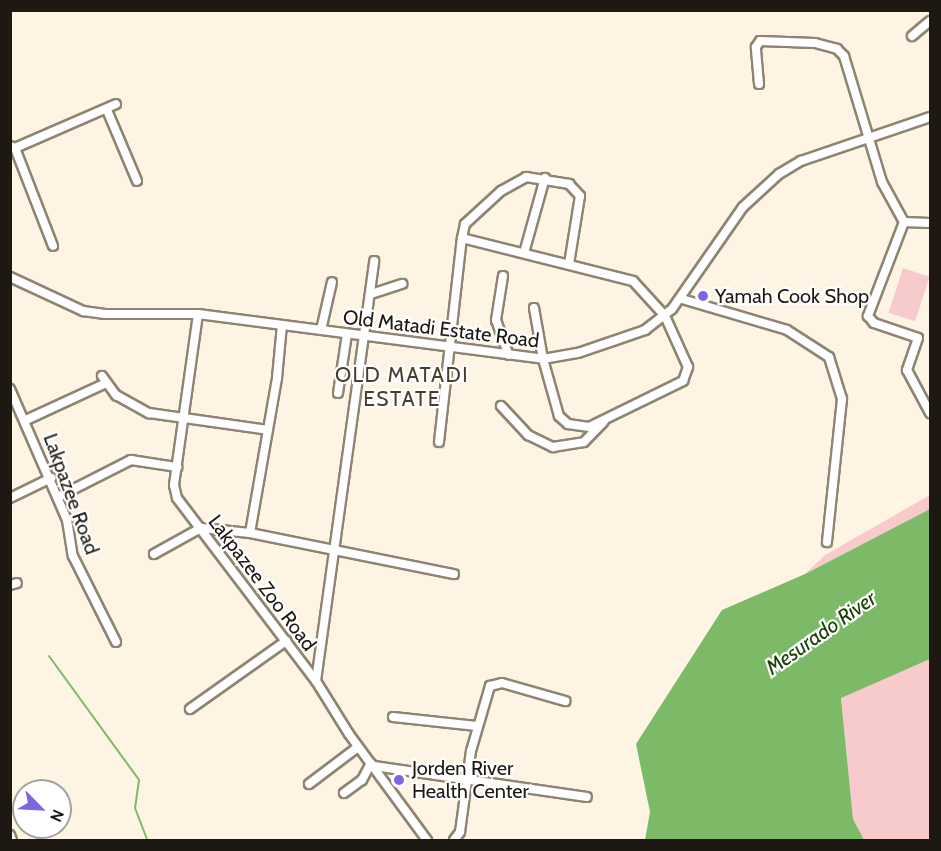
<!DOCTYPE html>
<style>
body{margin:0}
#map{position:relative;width:941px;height:851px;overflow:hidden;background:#fef4e4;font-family:Cabin,sans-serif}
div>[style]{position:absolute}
.green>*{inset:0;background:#f7cbcb;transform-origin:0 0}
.water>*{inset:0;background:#7dba68}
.stream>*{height:2px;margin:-1px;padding:0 1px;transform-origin:1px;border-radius:1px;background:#7dba68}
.roads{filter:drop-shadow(2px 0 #8f8472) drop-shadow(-2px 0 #8f8472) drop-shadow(0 2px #8f8472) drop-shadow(0 -2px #8f8472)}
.minor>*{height:8px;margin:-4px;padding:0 4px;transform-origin:4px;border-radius:4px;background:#fff}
.dots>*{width:16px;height:16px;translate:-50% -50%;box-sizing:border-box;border:3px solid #fff;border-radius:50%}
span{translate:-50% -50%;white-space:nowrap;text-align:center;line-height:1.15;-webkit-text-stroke:4.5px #fff;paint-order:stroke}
.poi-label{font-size:20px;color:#1d1811}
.left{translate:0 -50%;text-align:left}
.street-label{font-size:20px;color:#1d1811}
.neighbourhood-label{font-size:21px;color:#493e2e;letter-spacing:1.5px}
.water-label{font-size:21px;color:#1a4207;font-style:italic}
.frame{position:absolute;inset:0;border:12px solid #1d1811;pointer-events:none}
.north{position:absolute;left:12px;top:779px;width:60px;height:60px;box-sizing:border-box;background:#fff;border:2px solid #a5a3a0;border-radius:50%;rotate:114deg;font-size:16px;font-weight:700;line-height:24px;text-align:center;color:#1d1811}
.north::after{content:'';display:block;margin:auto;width:21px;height:27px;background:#7e66e1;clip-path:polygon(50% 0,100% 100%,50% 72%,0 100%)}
</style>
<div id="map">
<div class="green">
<div style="left:903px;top:268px;width:28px;height:47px;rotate:18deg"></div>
<div style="clip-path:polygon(930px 495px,930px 509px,805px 574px,825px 555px)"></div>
<div style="clip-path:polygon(930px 659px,930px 840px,864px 840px,853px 819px,841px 697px)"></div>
</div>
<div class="water">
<div style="clip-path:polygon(930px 509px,930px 659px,841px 698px,853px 819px,864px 840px,645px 840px,650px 812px,636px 744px,722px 610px,805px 574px)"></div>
</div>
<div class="stream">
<div style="left:49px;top:656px;width:153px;rotate:54deg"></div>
<div style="left:139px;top:780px;width:28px;rotate:98deg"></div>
<div style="left:135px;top:808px;width:34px;rotate:69deg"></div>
</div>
<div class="roads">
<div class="minor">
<div style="left:912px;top:36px;width:23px;rotate:-40deg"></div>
<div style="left:759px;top:84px;width:37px;rotate:-95deg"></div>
<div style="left:756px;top:47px;width:7px;rotate:-56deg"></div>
<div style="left:760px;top:41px;width:55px;rotate:2.1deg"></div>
<div style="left:815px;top:43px;width:23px;rotate:15deg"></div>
<div style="left:837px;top:49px;width:10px;rotate:45deg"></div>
<div style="left:844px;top:56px;width:132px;rotate:73.2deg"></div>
<div style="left:882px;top:182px;width:46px;rotate:61.2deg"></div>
<div style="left:904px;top:222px;width:101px;rotate:111deg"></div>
<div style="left:868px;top:316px;width:9px;rotate:49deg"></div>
<div style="left:874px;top:323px;width:46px;rotate:18.8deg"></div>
<div style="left:918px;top:338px;width:34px;rotate:109deg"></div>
<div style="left:907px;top:370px;width:49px;rotate:61.9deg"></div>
<div style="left:107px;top:110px;width:77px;rotate:67.1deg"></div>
<div style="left:10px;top:146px;width:5px;rotate:22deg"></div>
<div style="left:15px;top:148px;width:110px;rotate:-23.5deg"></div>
<div style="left:15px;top:148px;width:105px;rotate:68.8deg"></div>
<div style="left:904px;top:222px;width:26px;rotate:2deg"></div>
<div style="left:524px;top:253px;width:78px;rotate:-74.4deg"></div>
<div style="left:503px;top:276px;width:45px;rotate:99deg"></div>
<div style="left:496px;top:320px;width:37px;rotate:70deg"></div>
<div style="left:10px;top:277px;width:81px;rotate:25deg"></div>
<div style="left:83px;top:311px;width:22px;rotate:8deg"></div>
<div style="left:105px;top:314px;width:93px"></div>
<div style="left:198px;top:314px;width:348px;rotate:7.4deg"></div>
<div style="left:543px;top:359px;width:36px;rotate:-10deg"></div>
<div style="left:578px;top:353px;width:71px;rotate:-18.9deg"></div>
<div style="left:645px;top:330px;width:34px;rotate:-38deg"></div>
<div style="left:672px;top:309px;width:124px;rotate:-55.2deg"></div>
<div style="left:743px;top:207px;width:49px;rotate:-42.5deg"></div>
<div style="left:779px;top:174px;width:26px;rotate:-31deg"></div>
<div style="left:801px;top:161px;width:136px;rotate:-18.8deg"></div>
<div style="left:371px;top:294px;width:33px;rotate:-18deg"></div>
<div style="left:682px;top:299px;width:109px;rotate:16.4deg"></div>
<div style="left:787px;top:330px;width:50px;rotate:32.7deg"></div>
<div style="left:829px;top:357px;width:44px;rotate:72.8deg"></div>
<div style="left:842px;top:399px;width:144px;rotate:96deg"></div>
<div style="left:534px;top:308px;width:52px;rotate:80deg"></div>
<div style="left:543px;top:359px;width:59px;rotate:74.3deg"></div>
<div style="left:559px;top:416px;width:12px;rotate:42deg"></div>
<div style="left:568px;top:424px;width:21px;rotate:8deg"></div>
<div style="left:589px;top:427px;width:105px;rotate:-26.1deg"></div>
<div style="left:683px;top:381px;width:15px;rotate:-70deg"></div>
<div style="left:688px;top:367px;width:56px;rotate:-114.3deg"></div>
<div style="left:665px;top:316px;width:47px;rotate:-132.4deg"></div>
<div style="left:633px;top:281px;width:176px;rotate:-165.9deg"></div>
<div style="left:462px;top:238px;width:14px;rotate:-78deg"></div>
<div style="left:465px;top:224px;width:49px;rotate:-42.5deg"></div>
<div style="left:501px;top:191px;width:29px;rotate:-29deg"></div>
<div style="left:526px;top:177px;width:44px;rotate:9.2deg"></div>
<div style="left:569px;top:184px;width:16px;rotate:47deg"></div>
<div style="left:580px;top:196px;width:69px;rotate:99.2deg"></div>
<div style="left:198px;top:314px;width:173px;rotate:98deg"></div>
<div style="left:174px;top:485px;width:13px;rotate:77deg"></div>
<div style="left:177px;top:498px;width:230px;rotate:52.8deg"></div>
<div style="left:316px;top:681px;width:62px;rotate:58.1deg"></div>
<div style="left:349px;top:734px;width:132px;rotate:53.7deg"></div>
<div style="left:321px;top:330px;width:49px;rotate:-77.1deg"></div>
<div style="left:102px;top:376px;width:24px;rotate:54deg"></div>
<div style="left:116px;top:395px;width:38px;rotate:29deg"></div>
<div style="left:149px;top:413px;width:120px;rotate:8.1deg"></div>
<div style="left:10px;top:389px;width:143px;rotate:66.5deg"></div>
<div style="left:67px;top:520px;width:36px;rotate:81deg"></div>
<div style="left:73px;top:556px;width:96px;rotate:63.4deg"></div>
<div style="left:338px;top:393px;width:60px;rotate:-81.3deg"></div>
<div style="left:501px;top:406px;width:40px;rotate:47deg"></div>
<div style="left:528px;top:435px;width:28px;rotate:26deg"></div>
<div style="left:553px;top:447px;width:31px;rotate:-9deg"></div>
<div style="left:584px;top:442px;width:28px;rotate:-46deg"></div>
<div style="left:26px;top:420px;width:88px;rotate:-24.8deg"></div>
<div style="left:439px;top:442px;width:205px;rotate:-83.6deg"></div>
<div style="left:58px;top:497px;width:82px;rotate:-26.9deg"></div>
<div style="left:131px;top:460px;width:47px;rotate:8.7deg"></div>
<div style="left:10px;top:498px;width:46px;rotate:-26deg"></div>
<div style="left:250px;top:533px;width:208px;rotate:11.4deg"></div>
<div style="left:154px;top:554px;width:54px;rotate:-29deg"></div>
<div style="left:201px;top:528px;width:49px;rotate:5.8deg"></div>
<div style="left:250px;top:533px;width:157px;rotate:-80.1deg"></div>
<div style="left:277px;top:378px;width:53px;rotate:-84.6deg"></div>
<div style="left:10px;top:585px;width:7px;rotate:-16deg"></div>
<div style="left:316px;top:681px;width:424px;rotate:-82.1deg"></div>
<div style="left:190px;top:709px;width:118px;rotate:-35.3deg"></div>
<div style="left:393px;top:717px;width:84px;rotate:6.1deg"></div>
<div style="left:374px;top:766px;width:215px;rotate:8.3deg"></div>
<div style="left:309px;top:784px;width:61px;rotate:-37.1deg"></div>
<div style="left:344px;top:793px;width:22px;rotate:-36deg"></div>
<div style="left:362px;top:780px;width:19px;rotate:-62deg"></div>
<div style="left:10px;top:835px;width:5px;rotate:68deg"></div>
<div style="left:454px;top:840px;width:10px;rotate:-53deg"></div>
<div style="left:460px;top:832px;width:82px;rotate:-82.3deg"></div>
<div style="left:471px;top:751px;width:68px;rotate:-73.7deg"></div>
<div style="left:490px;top:686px;width:12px;rotate:-14deg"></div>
<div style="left:502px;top:683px;width:66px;rotate:15.9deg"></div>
</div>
</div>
<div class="dots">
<div style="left:703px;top:296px;background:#7e66e1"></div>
<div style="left:399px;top:780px;background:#7e66e1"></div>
</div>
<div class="poi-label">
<span class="left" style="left:715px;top:296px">Yamah Cook Shop</span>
<span class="left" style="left:412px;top:780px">Jorden River<br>Health Center</span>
</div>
<div class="street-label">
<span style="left:441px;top:329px;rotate:7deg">Old Matadi Estate Road</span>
<span style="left:71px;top:494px;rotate:70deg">Lakpazee Road</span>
<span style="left:262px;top:583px;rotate:53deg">Lakpazee Zoo Road</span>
</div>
<div class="neighbourhood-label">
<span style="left:402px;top:387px">OLD MATADI<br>ESTATE</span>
</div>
<div class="water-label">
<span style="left:821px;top:633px;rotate:-35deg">Mesurado River</span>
</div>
<div class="frame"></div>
<div class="north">N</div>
</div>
